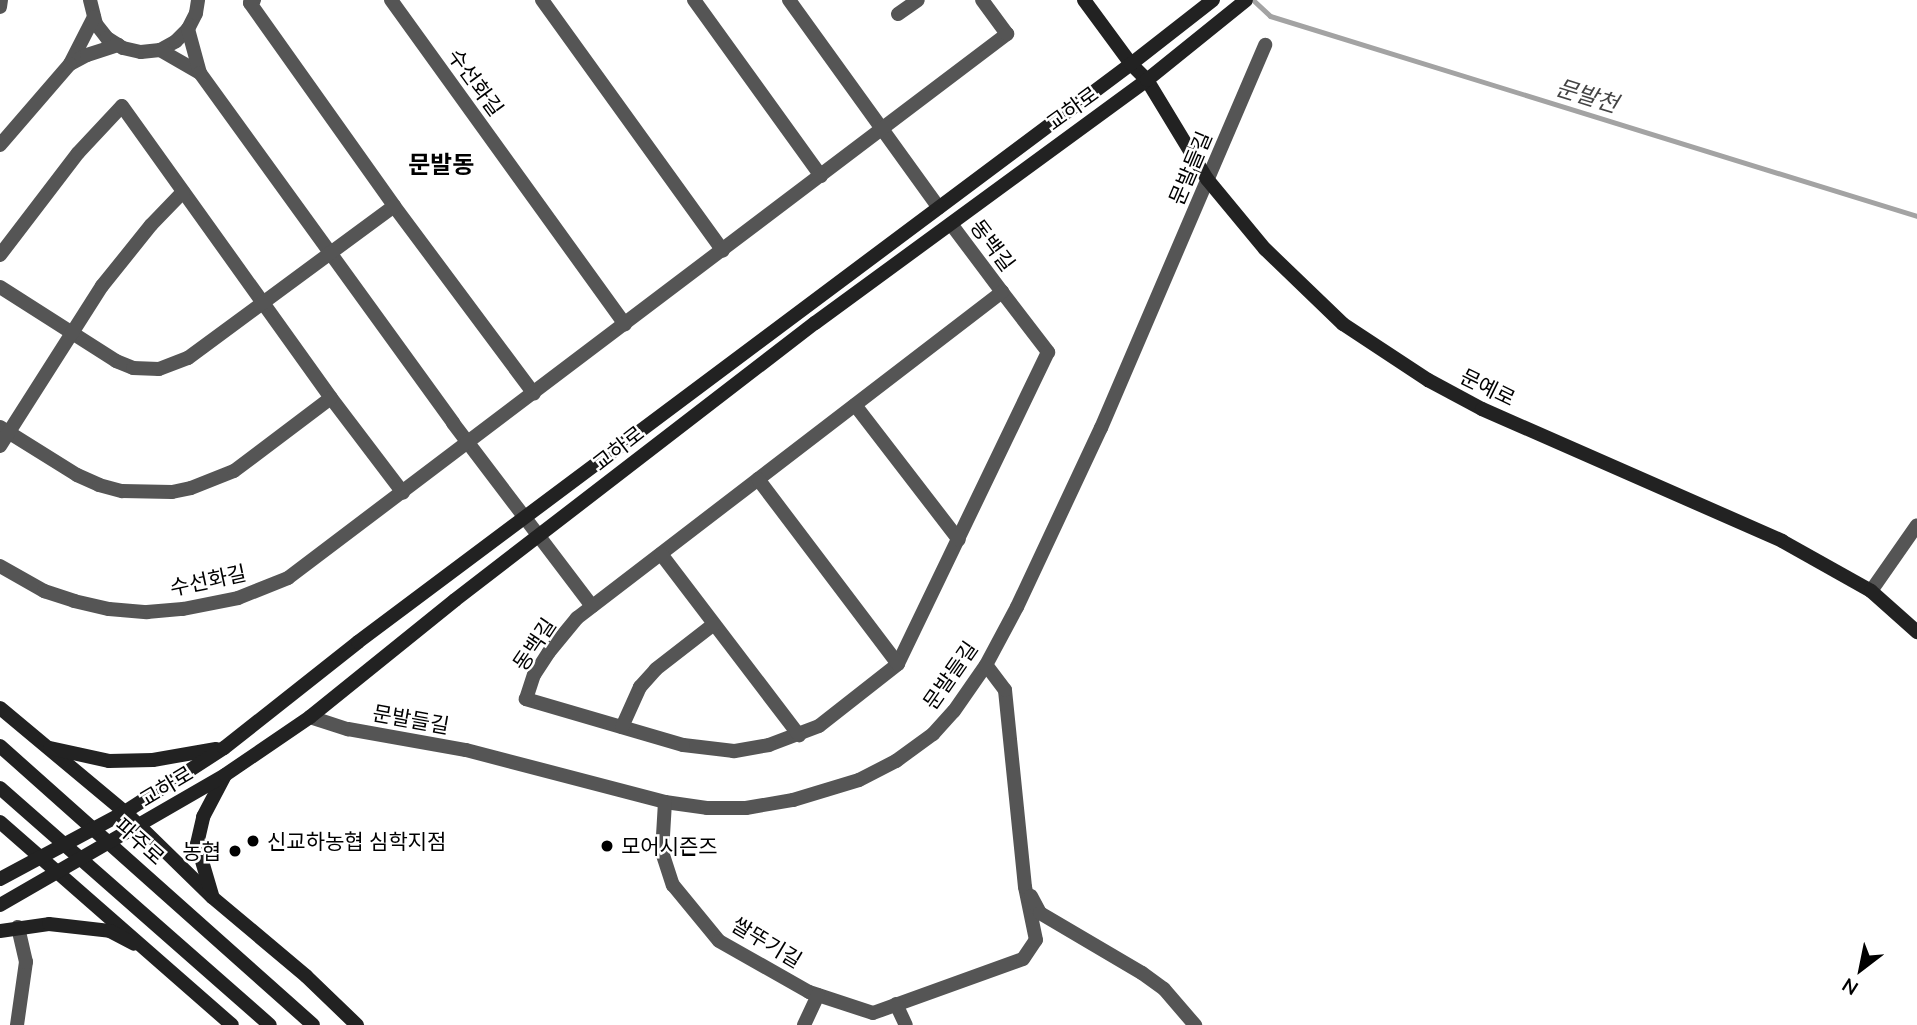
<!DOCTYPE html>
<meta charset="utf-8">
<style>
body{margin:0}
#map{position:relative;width:1917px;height:1025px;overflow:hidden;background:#fff;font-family:Mulish,"Noto Sans KR",sans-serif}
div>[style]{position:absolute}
.stream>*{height:5px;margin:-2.5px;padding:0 2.5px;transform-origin:2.5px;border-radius:2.5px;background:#a3a3a3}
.street>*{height:14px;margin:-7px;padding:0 7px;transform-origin:7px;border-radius:7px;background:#555}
.secondary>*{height:14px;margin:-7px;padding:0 7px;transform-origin:7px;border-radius:7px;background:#222}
.dots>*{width:19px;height:19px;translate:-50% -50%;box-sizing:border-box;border:4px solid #fff;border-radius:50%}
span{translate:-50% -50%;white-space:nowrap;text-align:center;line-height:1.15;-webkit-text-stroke:5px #fff;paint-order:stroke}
.street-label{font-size:21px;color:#000}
.poi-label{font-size:21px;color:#000}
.left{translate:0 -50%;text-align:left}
.right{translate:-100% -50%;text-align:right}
.water-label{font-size:23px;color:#444;font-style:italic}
.quarter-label{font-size:24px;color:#000;font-weight:700}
.north{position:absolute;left:1826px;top:934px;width:70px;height:70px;-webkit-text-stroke:5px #fff;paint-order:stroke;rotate:212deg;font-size:19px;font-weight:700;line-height:28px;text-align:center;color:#000}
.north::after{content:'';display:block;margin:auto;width:24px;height:32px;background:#000;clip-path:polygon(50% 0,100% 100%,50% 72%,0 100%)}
</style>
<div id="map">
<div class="stream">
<div style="left:1253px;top:0;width:23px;rotate:43deg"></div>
<div style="left:1270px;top:16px;width:677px;rotate:17.18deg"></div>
</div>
<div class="street">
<div style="left:90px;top:0;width:25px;rotate:76deg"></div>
<div style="left:96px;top:24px;width:18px;rotate:52deg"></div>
<div style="left:107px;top:38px;width:19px;rotate:32deg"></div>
<div style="left:123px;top:48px;width:18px;rotate:13deg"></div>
<div style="left:141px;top:52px;width:19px;rotate:-6deg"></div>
<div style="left:160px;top:50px;width:18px;rotate:-29deg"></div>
<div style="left:176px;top:41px;width:17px;rotate:-45deg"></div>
<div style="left:188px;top:29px;width:18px;rotate:-63deg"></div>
<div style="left:196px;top:13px;width:13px;rotate:-81deg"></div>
<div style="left:254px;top:0;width:5px;rotate:143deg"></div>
<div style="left:250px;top:3px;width:249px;rotate:54.6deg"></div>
<div style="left:394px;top:206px;width:234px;rotate:53.3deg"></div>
<div style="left:391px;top:0;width:400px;rotate:54.2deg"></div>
<div style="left:542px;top:0;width:309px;rotate:54.2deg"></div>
<div style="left:694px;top:0;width:217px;rotate:54.2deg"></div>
<div style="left:789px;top:0;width:256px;rotate:54.2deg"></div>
<div style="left:0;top:7px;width:7px;rotate:-82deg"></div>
<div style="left:898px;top:14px;width:24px;rotate:-35deg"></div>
<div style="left:94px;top:17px;width:53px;rotate:117.1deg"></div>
<div style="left:70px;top:64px;width:19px;rotate:-28deg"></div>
<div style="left:87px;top:55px;width:33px;rotate:-18deg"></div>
<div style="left:160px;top:50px;width:46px;rotate:29.9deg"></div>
<div style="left:200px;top:73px;width:46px;rotate:-105.3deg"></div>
<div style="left:200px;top:73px;width:432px;rotate:54.1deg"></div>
<div style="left:453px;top:423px;width:230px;rotate:52.8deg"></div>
<div style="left:0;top:145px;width:107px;rotate:-49.2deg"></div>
<div style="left:951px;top:224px;width:85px;rotate:53.1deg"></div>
<div style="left:1002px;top:292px;width:76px;rotate:52.5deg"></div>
<div style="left:1048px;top:352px;width:346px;rotate:115.7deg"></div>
<div style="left:898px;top:664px;width:100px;rotate:141.9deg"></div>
<div style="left:819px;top:726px;width:53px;rotate:159.2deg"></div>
<div style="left:769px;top:745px;width:36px;rotate:170deg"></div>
<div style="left:734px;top:751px;width:51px;rotate:-173.3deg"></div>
<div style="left:683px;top:745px;width:164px;rotate:-163.7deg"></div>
<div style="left:526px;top:699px;width:25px;rotate:-72deg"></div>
<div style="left:534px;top:675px;width:27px;rotate:-57deg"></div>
<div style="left:549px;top:652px;width:44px;rotate:-50.5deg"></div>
<div style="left:577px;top:618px;width:536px;rotate:-37.49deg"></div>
<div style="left:0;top:255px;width:128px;rotate:-52.6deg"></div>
<div style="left:78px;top:153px;width:64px;rotate:-46.9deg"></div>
<div style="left:122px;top:106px;width:359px;rotate:54.4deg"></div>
<div style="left:331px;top:398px;width:119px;rotate:52.8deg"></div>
<div style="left:0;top:287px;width:138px;rotate:32.5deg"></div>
<div style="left:116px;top:361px;width:18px;rotate:22deg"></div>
<div style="left:133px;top:368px;width:26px;rotate:2deg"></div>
<div style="left:159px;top:369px;width:31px;rotate:-21deg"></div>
<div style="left:188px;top:358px;width:256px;rotate:-36.4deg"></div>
<div style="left:855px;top:405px;width:170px;rotate:52.4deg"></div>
<div style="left:0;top:427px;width:91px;rotate:31.9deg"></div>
<div style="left:77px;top:475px;width:24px;rotate:24deg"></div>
<div style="left:99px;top:485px;width:24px;rotate:15deg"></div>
<div style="left:122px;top:491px;width:50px;rotate:1.1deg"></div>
<div style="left:172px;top:492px;width:19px;rotate:-12deg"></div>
<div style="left:191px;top:488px;width:46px;rotate:-21.6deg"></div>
<div style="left:234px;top:471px;width:121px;rotate:-37deg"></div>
<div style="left:0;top:446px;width:190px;rotate:-57.5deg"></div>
<div style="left:102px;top:286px;width:78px;rotate:-51.2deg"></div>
<div style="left:151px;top:225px;width:46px;rotate:-45.9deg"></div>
<div style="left:758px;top:479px;width:232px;rotate:52.9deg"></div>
<div style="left:661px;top:554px;width:228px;rotate:52.7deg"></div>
<div style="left:0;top:566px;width:51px;rotate:29.6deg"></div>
<div style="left:44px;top:591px;width:32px;rotate:18deg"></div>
<div style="left:74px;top:601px;width:36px;rotate:13deg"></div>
<div style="left:109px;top:609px;width:38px;rotate:5deg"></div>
<div style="left:147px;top:612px;width:36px;rotate:-5deg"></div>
<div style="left:183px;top:609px;width:56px;rotate:-11.3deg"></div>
<div style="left:238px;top:598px;width:54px;rotate:-21.8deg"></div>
<div style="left:288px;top:578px;width:902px;rotate:-37.11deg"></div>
<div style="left:1007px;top:34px;width:42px;rotate:-126.3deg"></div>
<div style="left:1871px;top:591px;width:80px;rotate:-55.1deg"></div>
<div style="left:310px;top:717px;width:40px;rotate:18deg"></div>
<div style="left:348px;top:729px;width:120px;rotate:10.1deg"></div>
<div style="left:466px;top:750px;width:206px;rotate:14.6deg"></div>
<div style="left:665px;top:802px;width:42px;rotate:8.1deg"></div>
<div style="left:707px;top:808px;width:39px"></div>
<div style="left:746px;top:808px;width:48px;rotate:-9.7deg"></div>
<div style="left:793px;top:800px;width:69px;rotate:-16.9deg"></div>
<div style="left:859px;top:780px;width:42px;rotate:-27.2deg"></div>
<div style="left:896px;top:761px;width:46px;rotate:-36.1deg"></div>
<div style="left:933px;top:734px;width:31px;rotate:-48deg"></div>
<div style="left:954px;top:711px;width:56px;rotate:-55.2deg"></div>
<div style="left:986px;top:665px;width:66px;rotate:-61.9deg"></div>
<div style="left:1017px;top:607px;width:198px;rotate:-64.9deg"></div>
<div style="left:1101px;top:428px;width:417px;rotate:-66.8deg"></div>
<div style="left:622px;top:727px;width:44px;rotate:-65.8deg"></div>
<div style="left:640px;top:687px;width:24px;rotate:-48deg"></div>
<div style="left:656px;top:669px;width:73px;rotate:-37.8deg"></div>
<div style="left:665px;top:802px;width:50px;rotate:93.4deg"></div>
<div style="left:662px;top:852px;width:35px;rotate:72deg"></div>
<div style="left:673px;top:885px;width:72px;rotate:50.6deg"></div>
<div style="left:719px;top:941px;width:103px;rotate:29.5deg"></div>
<div style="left:809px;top:992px;width:67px;rotate:18.2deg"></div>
<div style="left:873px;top:1013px;width:159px;rotate:-19.8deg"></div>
<div style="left:1023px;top:959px;width:23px;rotate:-56deg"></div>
<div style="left:1036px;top:940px;width:54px;rotate:-101.7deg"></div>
<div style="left:1025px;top:887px;width:198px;rotate:-95.8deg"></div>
<div style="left:1005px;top:690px;width:31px;rotate:-127deg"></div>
<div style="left:1031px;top:896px;width:19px;rotate:62deg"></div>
<div style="left:1040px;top:913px;width:118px;rotate:30.5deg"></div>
<div style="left:1142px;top:973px;width:27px;rotate:36deg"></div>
<div style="left:1164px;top:989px;width:48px;rotate:49.3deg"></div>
<div style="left:896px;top:1004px;width:23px;rotate:65deg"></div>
<div style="left:17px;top:1025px;width:64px;rotate:-81.9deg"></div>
<div style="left:26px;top:962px;width:36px;rotate:-103deg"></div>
<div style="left:804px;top:1025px;width:33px;rotate:-65deg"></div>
</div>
<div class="secondary">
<div style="left:1084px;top:0;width:79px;rotate:53.7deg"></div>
<div style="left:1131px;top:64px;width:23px;rotate:45deg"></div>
<div style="left:1147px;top:80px;width:116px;rotate:58.8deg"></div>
<div style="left:1207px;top:179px;width:91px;rotate:50.4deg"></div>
<div style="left:1265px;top:249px;width:108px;rotate:43.9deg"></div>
<div style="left:1343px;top:324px;width:102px;rotate:33.4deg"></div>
<div style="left:1428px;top:380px;width:61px;rotate:28.2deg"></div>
<div style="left:1482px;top:409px;width:328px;rotate:23.7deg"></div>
<div style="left:1782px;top:541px;width:102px;rotate:29.3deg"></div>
<div style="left:1871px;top:591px;width:62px;rotate:41.7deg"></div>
<div style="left:0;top:708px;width:163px;rotate:39.8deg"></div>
<div style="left:125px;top:812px;width:122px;rotate:44.3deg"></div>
<div style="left:212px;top:897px;width:123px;rotate:40deg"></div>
<div style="left:306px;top:976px;width:71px;rotate:43.9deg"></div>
<div style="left:0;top:746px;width:419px;rotate:41.7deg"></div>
<div style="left:50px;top:748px;width:60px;rotate:12.4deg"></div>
<div style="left:109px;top:761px;width:44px;rotate:-1.3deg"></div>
<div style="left:153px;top:760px;width:64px;rotate:-9.9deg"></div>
<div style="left:0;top:788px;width:359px;rotate:41.3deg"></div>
<div style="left:0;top:822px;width:308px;rotate:41.2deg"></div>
<div style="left:0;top:879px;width:142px;rotate:-28.2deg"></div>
<div style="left:125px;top:812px;width:118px;rotate:-32.9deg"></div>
<div style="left:224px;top:748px;width:171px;rotate:-38.3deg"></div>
<div style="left:358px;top:642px;width:965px;rotate:-36.79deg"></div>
<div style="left:1131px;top:64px;width:104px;rotate:-38deg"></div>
<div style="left:212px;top:895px;width:53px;rotate:-106.4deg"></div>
<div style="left:197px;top:844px;width:28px;rotate:-77deg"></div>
<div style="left:203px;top:817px;width:45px;rotate:-62.3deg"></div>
<div style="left:0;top:905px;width:260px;rotate:-30deg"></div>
<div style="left:225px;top:775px;width:103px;rotate:-34.3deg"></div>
<div style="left:310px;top:717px;width:186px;rotate:-38.9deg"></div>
<div style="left:455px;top:600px;width:454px;rotate:-37.6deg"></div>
<div style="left:815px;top:323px;width:411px;rotate:-36.2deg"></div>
<div style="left:1147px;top:80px;width:127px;rotate:-38.9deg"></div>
<div style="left:0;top:931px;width:49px;rotate:-8.1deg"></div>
<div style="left:49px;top:924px;width:61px;rotate:6.5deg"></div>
<div style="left:110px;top:931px;width:27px;rotate:28deg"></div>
</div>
<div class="dots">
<div style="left:253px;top:841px;background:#000"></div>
<div style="left:607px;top:846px;background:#000"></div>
<div style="left:235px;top:851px;background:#000"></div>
</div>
<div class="street-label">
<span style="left:476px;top:82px;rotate:54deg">수선화길</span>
<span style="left:1072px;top:108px;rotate:-36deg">교하로</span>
<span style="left:1190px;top:168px;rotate:-67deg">문발들길</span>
<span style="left:993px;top:245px;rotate:53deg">동백길</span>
<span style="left:1488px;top:387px;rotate:26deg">문예로</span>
<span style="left:618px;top:448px;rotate:-38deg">교하로</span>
<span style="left:208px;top:580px;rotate:-12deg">수선화길</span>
<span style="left:534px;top:644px;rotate:-56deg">동백길</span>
<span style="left:950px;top:675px;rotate:-55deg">문발들길</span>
<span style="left:411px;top:719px;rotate:10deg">문발들길</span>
<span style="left:166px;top:786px;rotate:-31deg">교하로</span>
<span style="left:140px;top:841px;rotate:42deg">파주로</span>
<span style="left:767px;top:942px;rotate:31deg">쌀뚜기길</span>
</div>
<div class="poi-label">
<span class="left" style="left:267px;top:841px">신교하농협 심학지점</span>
<span class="left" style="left:621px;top:846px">모어시즌즈</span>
<span class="right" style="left:221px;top:851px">농협</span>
</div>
<div class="water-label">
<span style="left:1587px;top:96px;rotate:17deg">문발천</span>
</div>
<div class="quarter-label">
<span style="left:441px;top:165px">문발동</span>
</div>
<div class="north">N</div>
</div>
